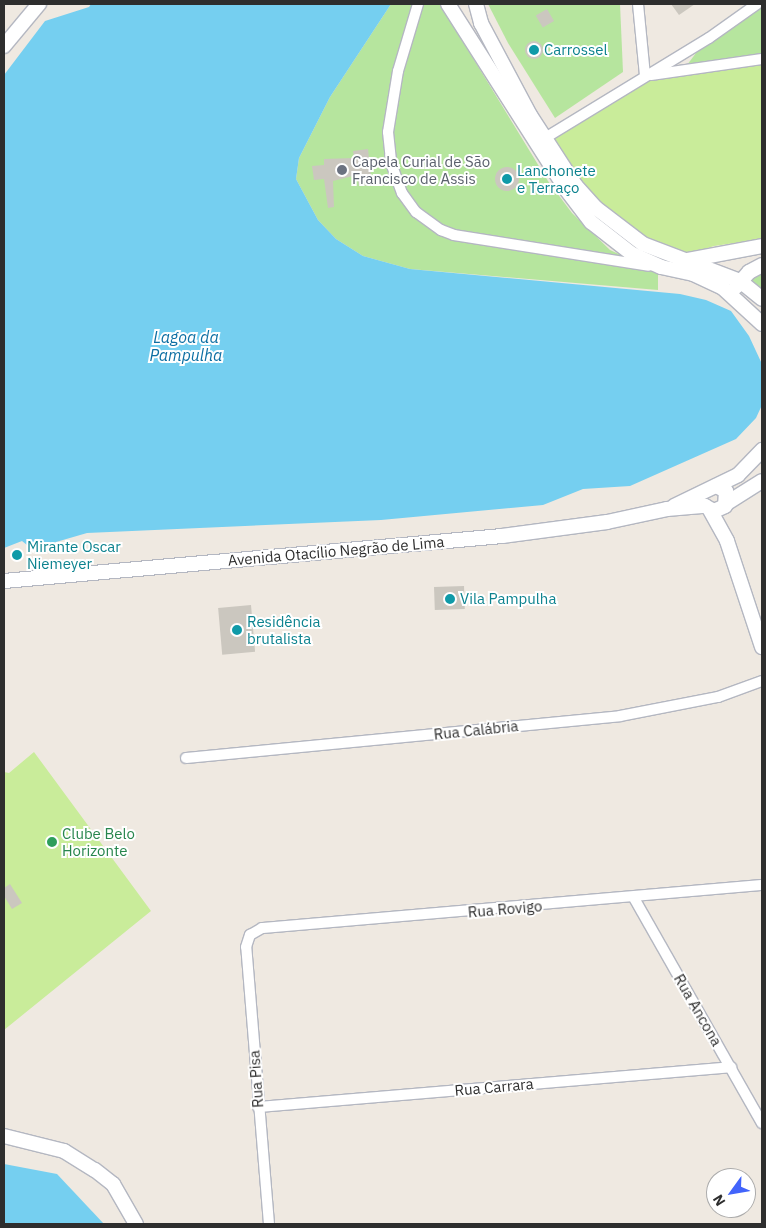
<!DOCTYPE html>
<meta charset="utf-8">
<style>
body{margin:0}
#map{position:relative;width:766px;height:1228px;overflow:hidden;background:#efe9e1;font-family:"IBM Plex Sans",sans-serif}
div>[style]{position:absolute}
.green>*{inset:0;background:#b6e59e}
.pitch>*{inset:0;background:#c9ec9a}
.water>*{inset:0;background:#75cff0}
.building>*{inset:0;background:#cbc7bf;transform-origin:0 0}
.round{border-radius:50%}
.roads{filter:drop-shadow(1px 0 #b4b7c1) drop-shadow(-1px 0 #b4b7c1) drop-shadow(0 1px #b4b7c1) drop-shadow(0 -1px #b4b7c1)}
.street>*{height:10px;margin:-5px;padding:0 5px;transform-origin:5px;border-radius:5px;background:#fff}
.secondary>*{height:14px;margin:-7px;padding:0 7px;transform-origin:7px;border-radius:7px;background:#fff}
.dots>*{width:14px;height:14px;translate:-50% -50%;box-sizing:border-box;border:2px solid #fff;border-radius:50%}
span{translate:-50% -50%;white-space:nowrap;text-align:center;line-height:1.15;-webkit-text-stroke:4px #fff;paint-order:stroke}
.culture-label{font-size:15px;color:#0d838f}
.left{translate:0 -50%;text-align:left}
.worship-label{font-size:15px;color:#5b616d}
.street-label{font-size:15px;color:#2e2e2e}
.leisure-label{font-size:15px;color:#27864d}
.water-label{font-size:16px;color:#0d6fa3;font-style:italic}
.frame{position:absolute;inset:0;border:5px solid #2e2e2e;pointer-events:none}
.north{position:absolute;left:706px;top:1168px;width:50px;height:50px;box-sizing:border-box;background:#fff;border:1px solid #ababab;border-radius:50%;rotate:238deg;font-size:14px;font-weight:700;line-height:20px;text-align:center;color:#2e2e2e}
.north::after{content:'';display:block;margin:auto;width:18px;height:22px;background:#4264fb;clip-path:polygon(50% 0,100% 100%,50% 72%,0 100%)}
</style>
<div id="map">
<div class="green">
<div style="clip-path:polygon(391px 4px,440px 4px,548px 181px,572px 213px,610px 250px,658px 272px,658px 290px,410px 269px,363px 256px,336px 239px,318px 220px,296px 179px,299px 158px,330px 97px)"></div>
<div style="clip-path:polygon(488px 4px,620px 4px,623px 72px,555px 118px,508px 43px)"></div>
<div style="clip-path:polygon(754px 4px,762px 4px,762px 55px,687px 65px,699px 49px)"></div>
<div style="clip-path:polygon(762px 270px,762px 303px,741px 280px)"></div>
</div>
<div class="pitch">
<div style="clip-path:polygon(762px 64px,762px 239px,714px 246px,686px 255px,622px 229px,546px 142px,645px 80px)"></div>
<div style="clip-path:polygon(34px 752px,151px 911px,4px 1030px,4px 772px,9px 773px)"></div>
</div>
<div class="water">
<div style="clip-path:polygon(91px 4px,391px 4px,330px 97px,299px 158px,296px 179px,318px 220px,336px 239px,363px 256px,410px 269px,680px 294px,706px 300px,731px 311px,749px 336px,762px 364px,762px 405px,756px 418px,736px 439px,630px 486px,583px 489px,543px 505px,381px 520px,87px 533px,32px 549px,22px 541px,4px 548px,4px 75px,45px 21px,89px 7px)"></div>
<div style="clip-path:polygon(4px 1164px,57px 1174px,104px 1224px,4px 1224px)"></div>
</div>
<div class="building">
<div style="clip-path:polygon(671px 4px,695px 4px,679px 15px)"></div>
<div style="left:547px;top:9px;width:14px;height:13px;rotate:60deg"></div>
<div class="round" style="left:525px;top:41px;width:18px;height:18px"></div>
<div style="clip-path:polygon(368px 149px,372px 185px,359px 186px,357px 175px,333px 181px,334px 207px,328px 208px,324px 179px,314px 180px,312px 166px,324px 165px,324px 159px,354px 158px,353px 151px)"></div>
<div class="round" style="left:495px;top:167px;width:24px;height:24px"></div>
<div style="left:464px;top:586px;width:23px;height:30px;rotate:88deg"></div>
<div style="left:251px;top:605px;width:47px;height:33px;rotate:85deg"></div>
<div style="clip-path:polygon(10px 884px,22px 903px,12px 909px,4px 896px,4px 888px)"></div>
</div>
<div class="roads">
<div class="street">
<div style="left:418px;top:4px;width:70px;rotate:106.6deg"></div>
<div style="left:398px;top:71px;width:62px;rotate:99.3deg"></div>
<div style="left:388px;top:132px;width:31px;rotate:84deg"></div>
<div style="left:391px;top:163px;width:32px;rotate:70deg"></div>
<div style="left:402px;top:193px;width:24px;rotate:54deg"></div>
<div style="left:416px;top:212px;width:31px;rotate:36deg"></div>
<div style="left:441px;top:230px;width:14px;rotate:21deg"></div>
<div style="left:454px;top:235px;width:197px;rotate:9deg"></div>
<div style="left:638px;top:4px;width:72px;rotate:84.4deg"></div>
<div style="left:651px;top:75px;width:112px;rotate:-8.2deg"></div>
<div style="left:545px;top:138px;width:192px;rotate:-31.4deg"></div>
<div style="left:709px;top:38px;width:59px;rotate:-35.3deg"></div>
<div style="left:186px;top:758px;width:436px;rotate:-5.5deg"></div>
<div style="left:620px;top:716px;width:100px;rotate:-11deg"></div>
<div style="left:718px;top:697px;width:47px;rotate:-20deg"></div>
<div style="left:634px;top:898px;width:259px;rotate:60.4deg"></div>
<div style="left:258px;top:1107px;width:475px;rotate:-4.8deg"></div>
<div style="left:269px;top:1224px;width:278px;rotate:-94.7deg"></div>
<div style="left:246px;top:947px;width:13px;rotate:-72deg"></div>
<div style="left:250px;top:935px;width:14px;rotate:-30deg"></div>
<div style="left:262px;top:928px;width:502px;rotate:-4.92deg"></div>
</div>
<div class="secondary">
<div style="left:448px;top:4px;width:218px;rotate:57.5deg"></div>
<div style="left:565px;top:188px;width:43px;rotate:52.6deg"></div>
<div style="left:591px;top:222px;width:52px;rotate:38deg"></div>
<div style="left:632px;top:254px;width:32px;rotate:24deg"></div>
<div style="left:661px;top:267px;width:33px;rotate:12deg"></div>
<div style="left:693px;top:274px;width:33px;rotate:25deg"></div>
<div style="left:723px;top:288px;width:53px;rotate:42.7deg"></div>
<div style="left:476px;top:4px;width:20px;rotate:75deg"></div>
<div style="left:481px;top:23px;width:104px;rotate:62deg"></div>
<div style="left:530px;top:115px;width:85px;rotate:57.1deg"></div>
<div style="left:576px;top:186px;width:30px;rotate:48deg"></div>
<div style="left:596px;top:208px;width:59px;rotate:37.5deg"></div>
<div style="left:643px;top:244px;width:104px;rotate:20.9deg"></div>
<div style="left:740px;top:281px;width:28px;rotate:39deg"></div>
<div style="left:4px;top:46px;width:55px;rotate:-50.2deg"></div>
<div style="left:688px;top:260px;width:75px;rotate:-10.7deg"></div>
<div style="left:736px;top:287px;width:20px;rotate:-49deg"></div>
<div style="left:749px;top:272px;width:15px;rotate:-28deg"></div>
<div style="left:727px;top:503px;width:41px;rotate:-32.2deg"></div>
<div style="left:674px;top:506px;width:71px;rotate:-25.8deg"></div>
<div style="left:738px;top:475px;width:35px;rotate:-46deg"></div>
<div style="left:705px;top:506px;width:10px;rotate:29deg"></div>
<div style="left:714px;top:511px;width:12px;rotate:-24deg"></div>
<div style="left:725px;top:506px;width:15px;rotate:-86deg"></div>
<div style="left:726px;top:491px;width:11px;rotate:-153deg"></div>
<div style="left:710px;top:510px;width:35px;rotate:61deg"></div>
<div style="left:727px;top:541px;width:112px;rotate:71.7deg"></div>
<div style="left:4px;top:581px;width:500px;rotate:-5.16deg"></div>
<div style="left:502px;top:536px;width:106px;rotate:-7.6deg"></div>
<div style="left:607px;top:522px;width:61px;rotate:-12.2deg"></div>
<div style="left:667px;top:509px;width:38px;rotate:-5deg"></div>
<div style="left:4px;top:1136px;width:62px;rotate:14deg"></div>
<div style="left:64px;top:1151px;width:36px;rotate:32deg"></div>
<div style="left:95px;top:1170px;width:23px;rotate:38deg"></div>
<div style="left:113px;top:1184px;width:46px;rotate:60.1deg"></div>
</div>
</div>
<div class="dots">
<div style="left:534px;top:50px;background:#0f9aa8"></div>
<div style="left:342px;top:170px;background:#6b7280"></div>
<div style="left:507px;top:179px;background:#0f9aa8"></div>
<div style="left:17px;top:555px;background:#0f9aa8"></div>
<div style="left:450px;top:599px;background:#0f9aa8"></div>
<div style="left:237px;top:630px;background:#0f9aa8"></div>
<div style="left:52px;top:842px;background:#2e9e5b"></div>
</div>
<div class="culture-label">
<span class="left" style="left:544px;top:50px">Carrossel</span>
<span class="left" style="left:517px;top:179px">Lanchonete<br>e Terraço</span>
<span class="left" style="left:27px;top:555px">Mirante Oscar<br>Niemeyer</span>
<span class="left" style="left:460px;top:599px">Vila Pampulha</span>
<span class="left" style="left:247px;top:630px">Residência<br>brutalista</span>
</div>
<div class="worship-label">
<span class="left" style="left:352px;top:170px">Capela Curial de São<br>Francisco de Assis</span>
</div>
<div class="street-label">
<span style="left:336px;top:551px;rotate:-5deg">Avenida Otacílio Negrão de Lima</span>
<span style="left:476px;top:730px;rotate:-6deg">Rua Calábria</span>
<span style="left:505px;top:909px;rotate:-5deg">Rua Rovigo</span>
<span style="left:698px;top:1010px;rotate:60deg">Rua Ancona</span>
<span style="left:256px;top:1079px;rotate:-94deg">Rua Pisa</span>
<span style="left:494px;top:1087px;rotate:-5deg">Rua Carrara</span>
</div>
<div class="leisure-label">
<span class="left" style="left:62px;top:842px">Clube Belo<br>Horizonte</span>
</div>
<div class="water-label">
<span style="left:186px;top:346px">Lagoa da<br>Pampulha</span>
</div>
<div class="frame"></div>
<div class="north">N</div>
</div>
